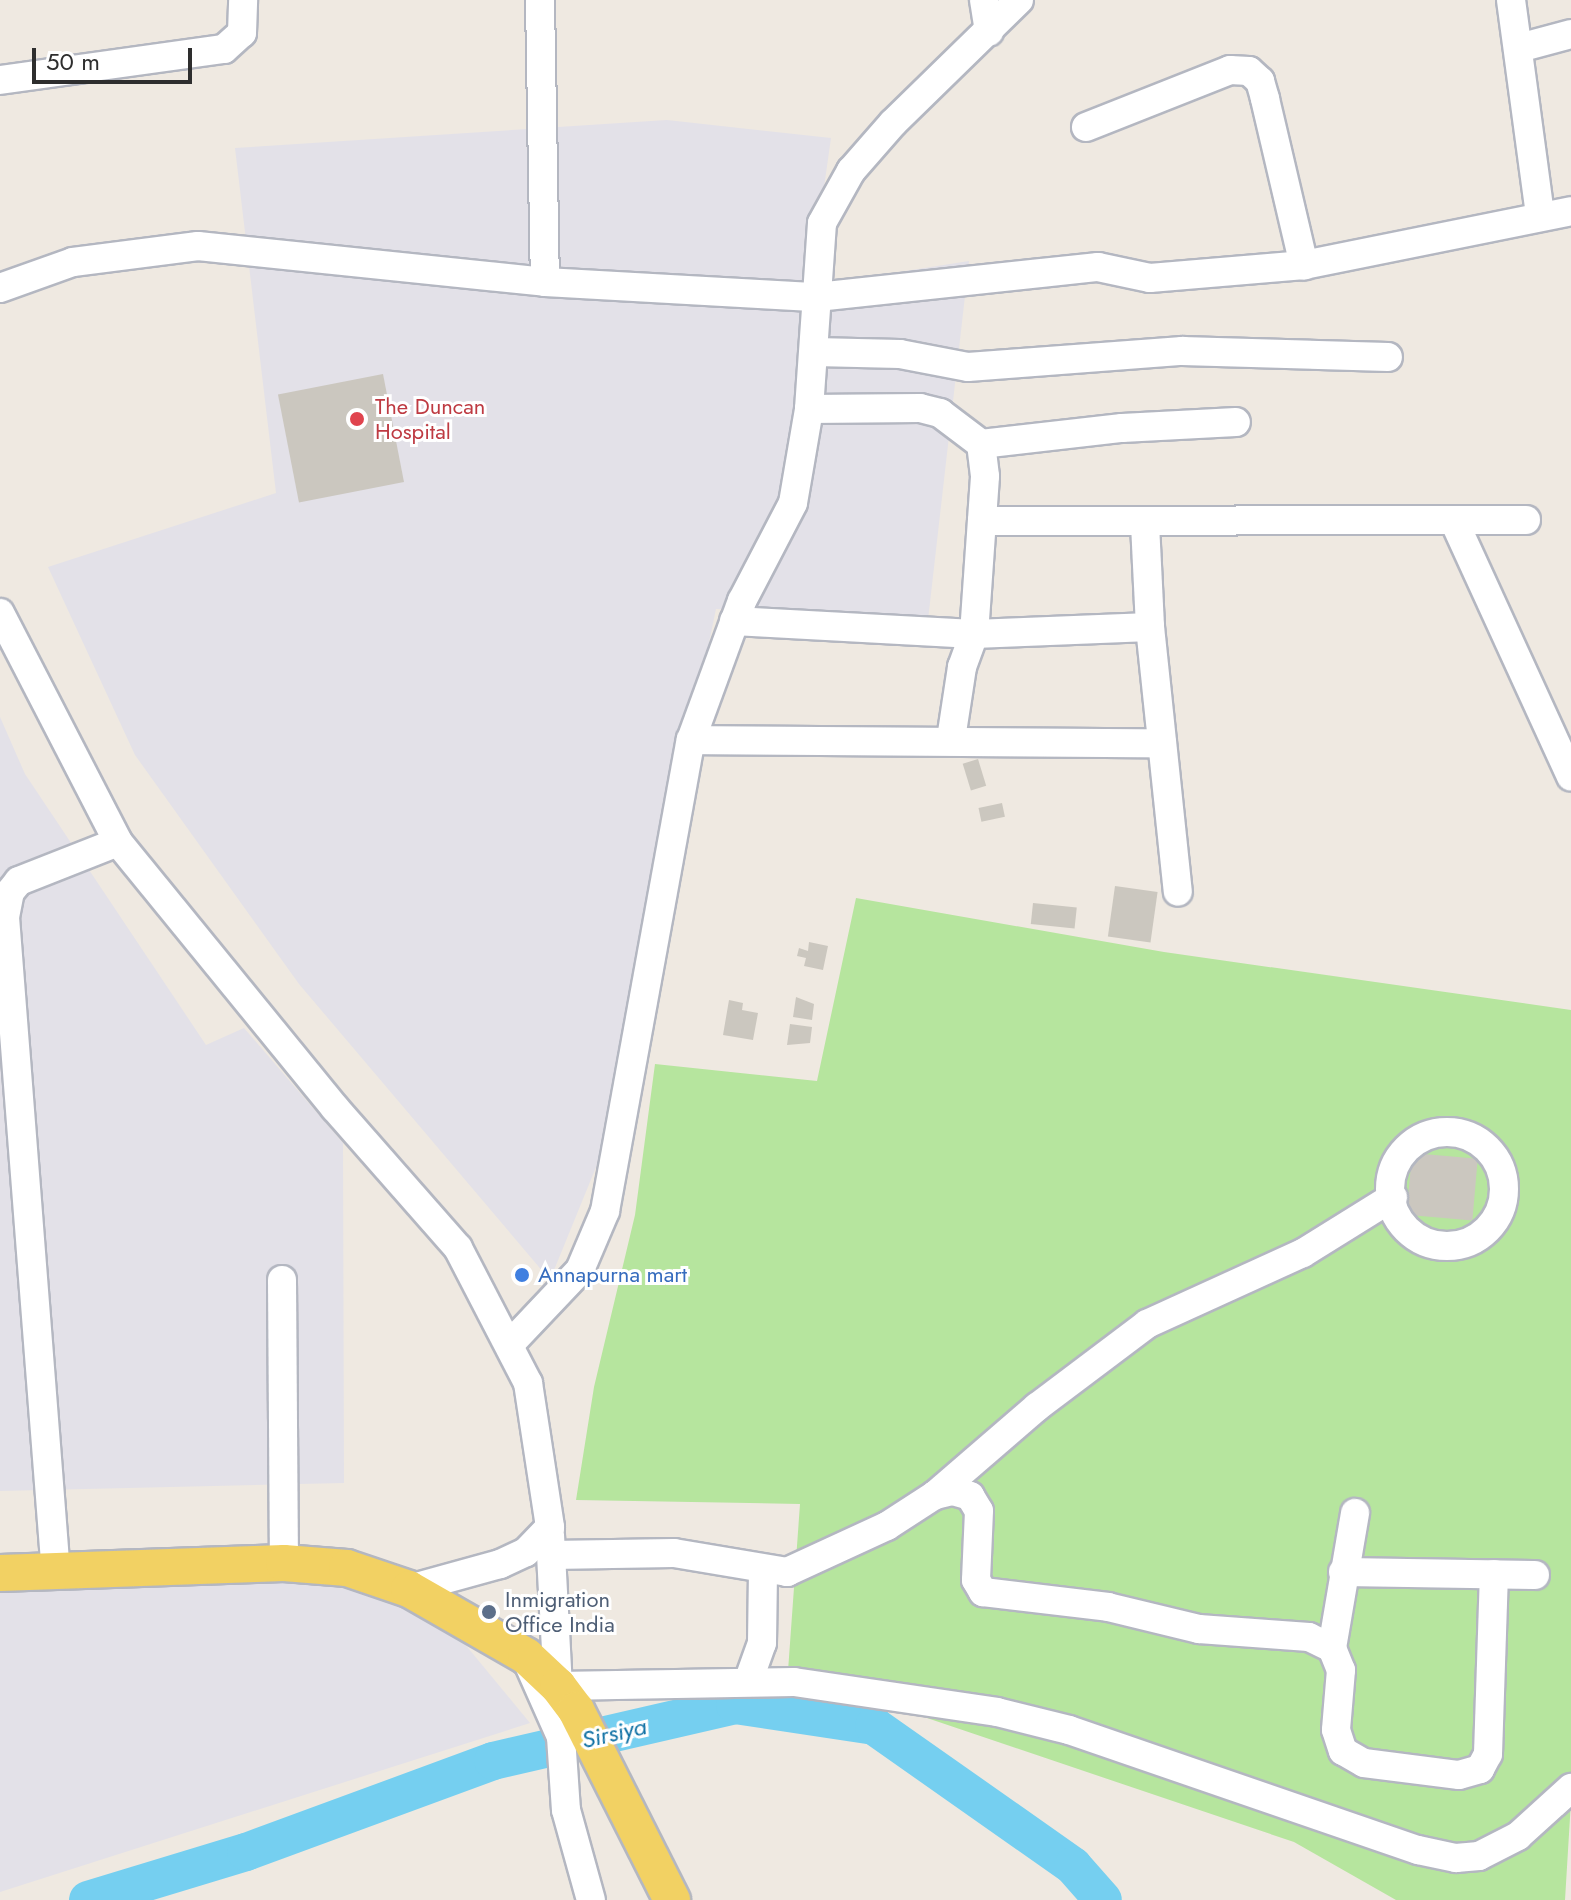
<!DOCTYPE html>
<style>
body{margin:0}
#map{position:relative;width:1571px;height:1900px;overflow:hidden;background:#efe9e1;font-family:Jost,sans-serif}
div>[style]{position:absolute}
.industrial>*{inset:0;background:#e3e1e8}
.green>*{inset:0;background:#b6e59e}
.river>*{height:38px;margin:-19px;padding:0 19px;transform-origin:19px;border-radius:19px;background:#75cff0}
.building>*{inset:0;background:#cbc7bf;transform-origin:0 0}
.roads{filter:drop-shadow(2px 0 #b4b7c1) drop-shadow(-2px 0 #b4b7c1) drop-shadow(0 2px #b4b7c1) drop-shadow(0 -2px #b4b7c1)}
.minor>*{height:28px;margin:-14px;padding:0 14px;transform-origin:14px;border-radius:14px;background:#fff}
.minor>.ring{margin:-14px;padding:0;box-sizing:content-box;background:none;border:28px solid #fff;border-radius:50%}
.major>*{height:36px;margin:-18px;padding:0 18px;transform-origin:18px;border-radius:18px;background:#f2d163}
.dots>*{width:22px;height:22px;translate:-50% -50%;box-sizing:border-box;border:4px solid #fff;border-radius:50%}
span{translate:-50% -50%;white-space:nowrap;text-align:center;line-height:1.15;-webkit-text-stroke:6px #fff;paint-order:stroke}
.health-label{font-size:22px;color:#be3a42}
.left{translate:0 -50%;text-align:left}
.shop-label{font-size:22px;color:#366cbe}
.service-label{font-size:22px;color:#4e5e75}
.water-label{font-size:24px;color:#0d6fa3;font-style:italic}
.scale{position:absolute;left:32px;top:48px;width:160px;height:36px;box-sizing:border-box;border:4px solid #2e2e2e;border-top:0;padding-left:10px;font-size:24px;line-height:28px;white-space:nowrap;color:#2e2e2e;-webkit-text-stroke:6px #fff;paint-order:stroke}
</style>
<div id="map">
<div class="industrial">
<div style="clip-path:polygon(667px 120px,831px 138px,810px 286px,969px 261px,928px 620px,716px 609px,603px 1150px,550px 1280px,299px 984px,135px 755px,48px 567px,276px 493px,235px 148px)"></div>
<div style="clip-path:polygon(0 717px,25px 774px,206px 1045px,244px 1028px,343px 1143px,344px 1483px,0 1491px)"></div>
<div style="clip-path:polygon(0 1560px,407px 1574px,530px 1723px,0 1892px)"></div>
</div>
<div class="green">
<div style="clip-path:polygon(856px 898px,1164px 952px,1571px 1010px,1571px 1801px,1565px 1900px,1396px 1900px,1294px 1842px,788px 1671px,800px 1504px,576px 1500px,594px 1387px,635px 1215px,655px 1064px,817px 1081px)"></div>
</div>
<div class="river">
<div style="left:88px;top:1900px;width:165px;rotate:-16.9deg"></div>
<div style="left:246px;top:1852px;width:263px;rotate:-20.2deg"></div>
<div style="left:493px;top:1761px;width:248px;rotate:-13deg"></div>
<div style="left:735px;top:1705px;width:141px;rotate:8.6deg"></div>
<div style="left:874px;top:1726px;width:243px;rotate:35.1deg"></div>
<div style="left:1073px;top:1866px;width:45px;rotate:48.6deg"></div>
</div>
<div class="building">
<div style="left:383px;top:374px;width:110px;height:107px;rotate:79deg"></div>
<div style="left:978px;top:759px;width:28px;height:16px;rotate:73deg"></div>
<div style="left:1002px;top:803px;width:14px;height:24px;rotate:78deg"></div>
<div style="left:1115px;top:886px;width:43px;height:51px;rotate:8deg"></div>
<div style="left:1033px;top:903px;width:44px;height:21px;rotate:6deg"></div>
<div style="clip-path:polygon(809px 942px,828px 946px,823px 970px,804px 966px,806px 958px,797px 956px,799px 948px,808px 951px)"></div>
<div style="clip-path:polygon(796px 997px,814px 1004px,812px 1020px,793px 1017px)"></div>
<div style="clip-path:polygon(729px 1000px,743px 1003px,742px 1010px,758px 1013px,753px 1040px,723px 1035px)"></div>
<div style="clip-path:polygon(790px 1024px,812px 1027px,810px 1043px,787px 1045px)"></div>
<div style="left:1412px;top:1153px;width:66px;height:62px;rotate:5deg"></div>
</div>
<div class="roads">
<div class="minor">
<div style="left:540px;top:0;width:282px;rotate:89deg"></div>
<div style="left:984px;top:0;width:32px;rotate:81deg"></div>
<div style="left:1511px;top:0;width:217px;rotate:82.3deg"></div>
<div style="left:1519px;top:48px;width:54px;rotate:-15.1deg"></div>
<div style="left:0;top:80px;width:226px;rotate:-7.9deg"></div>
<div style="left:224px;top:49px;width:24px;rotate:-42deg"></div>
<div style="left:242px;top:33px;width:33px;rotate:-88deg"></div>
<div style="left:1086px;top:127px;width:155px;rotate:-21.6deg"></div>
<div style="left:1230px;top:70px;width:19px;rotate:3deg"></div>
<div style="left:1249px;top:71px;width:15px;rotate:42deg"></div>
<div style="left:1260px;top:81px;width:19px;rotate:74deg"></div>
<div style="left:1265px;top:99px;width:171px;rotate:76.8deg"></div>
<div style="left:0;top:288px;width:77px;rotate:-19.6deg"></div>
<div style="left:73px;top:262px;width:126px;rotate:-7.3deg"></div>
<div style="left:198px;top:246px;width:349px;rotate:5.9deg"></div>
<div style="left:545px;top:282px;width:272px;rotate:3.2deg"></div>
<div style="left:817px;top:297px;width:283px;rotate:-6.1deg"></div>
<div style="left:1098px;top:267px;width:53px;rotate:11.9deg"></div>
<div style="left:1150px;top:278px;width:155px;rotate:-4.8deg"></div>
<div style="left:1304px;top:265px;width:272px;rotate:-11.4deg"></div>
<div style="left:815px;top:352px;width:85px;rotate:1.3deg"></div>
<div style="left:900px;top:354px;width:69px;rotate:10.8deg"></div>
<div style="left:968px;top:367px;width:215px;rotate:-4.3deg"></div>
<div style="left:1182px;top:351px;width:206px;rotate:1.7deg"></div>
<div style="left:809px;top:409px;width:111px;rotate:-0.5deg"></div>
<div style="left:920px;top:408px;width:21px;rotate:14deg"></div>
<div style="left:940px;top:413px;width:51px;rotate:37.1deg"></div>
<div style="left:982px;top:521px;width:544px;rotate:-0.11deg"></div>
<div style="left:1454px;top:521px;width:281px;rotate:65.4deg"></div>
<div style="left:1145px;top:524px;width:103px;rotate:87.2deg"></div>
<div style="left:0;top:613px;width:258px;rotate:62.7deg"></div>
<div style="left:118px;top:842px;width:343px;rotate:50.8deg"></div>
<div style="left:335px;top:1108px;width:186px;rotate:48.7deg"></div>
<div style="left:458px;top:1248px;width:152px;rotate:62.6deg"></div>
<div style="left:528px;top:1383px;width:146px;rotate:81.3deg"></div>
<div style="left:550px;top:1527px;width:35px;rotate:134deg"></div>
<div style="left:526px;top:1552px;width:29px;rotate:155deg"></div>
<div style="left:500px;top:1564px;width:94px;rotate:164.6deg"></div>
<div style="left:734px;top:621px;width:240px;rotate:3.1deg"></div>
<div style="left:974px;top:634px;width:176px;rotate:-2.3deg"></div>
<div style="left:1150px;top:627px;width:266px;rotate:84deg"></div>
<div style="left:951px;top:739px;width:73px;rotate:-81.3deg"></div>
<div style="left:962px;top:667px;width:35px;rotate:-70deg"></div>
<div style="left:974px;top:634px;width:158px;rotate:-86deg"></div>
<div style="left:985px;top:476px;width:32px;rotate:-97deg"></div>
<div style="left:981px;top:444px;width:142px;rotate:-6.5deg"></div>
<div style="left:1122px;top:428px;width:114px;rotate:-3deg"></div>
<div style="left:691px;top:740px;width:471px;rotate:0.4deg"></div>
<div class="ring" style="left:1390px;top:1132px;width:86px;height:86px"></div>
<div style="left:282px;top:1280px;width:283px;rotate:89.6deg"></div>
<div style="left:511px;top:1343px;width:100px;rotate:-46.6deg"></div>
<div style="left:580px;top:1270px;width:64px;rotate:-67deg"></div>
<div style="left:605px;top:1211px;width:479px;rotate:-79.7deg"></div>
<div style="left:691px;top:740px;width:148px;rotate:-69.9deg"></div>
<div style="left:742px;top:601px;width:110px;rotate:-62.5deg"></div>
<div style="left:793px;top:503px;width:95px;rotate:-80.3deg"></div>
<div style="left:809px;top:409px;width:186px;rotate:-86deg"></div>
<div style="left:822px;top:223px;width:60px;rotate:-60.9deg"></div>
<div style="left:851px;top:171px;width:64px;rotate:-48.8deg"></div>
<div style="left:893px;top:123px;width:176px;rotate:-44.3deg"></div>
<div style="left:935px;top:1495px;width:135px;rotate:-40.8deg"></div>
<div style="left:1037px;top:1407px;width:138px;rotate:-37deg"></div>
<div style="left:1147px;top:1324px;width:171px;rotate:-24.5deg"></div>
<div style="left:1303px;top:1253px;width:106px;rotate:-31.9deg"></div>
<div style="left:550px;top:1535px;width:151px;rotate:87deg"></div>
<div style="left:558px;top:1686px;width:236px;rotate:-1deg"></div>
<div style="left:794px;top:1682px;width:205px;rotate:8.4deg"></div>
<div style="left:997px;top:1712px;width:74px;rotate:14deg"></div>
<div style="left:1069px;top:1730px;width:369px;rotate:19deg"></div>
<div style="left:1418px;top:1850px;width:39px;rotate:12deg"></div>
<div style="left:1456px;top:1858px;width:23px;rotate:-5deg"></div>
<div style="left:1479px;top:1856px;width:44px;rotate:-27.1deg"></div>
<div style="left:1518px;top:1836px;width:72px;rotate:-42.2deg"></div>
<div style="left:551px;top:1555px;width:123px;rotate:-0.9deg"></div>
<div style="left:674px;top:1553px;width:115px;rotate:9.5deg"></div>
<div style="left:787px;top:1572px;width:110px;rotate:-24.7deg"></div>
<div style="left:887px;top:1526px;width:57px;rotate:-32.9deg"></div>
<div style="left:935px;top:1495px;width:18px;rotate:-13deg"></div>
<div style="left:953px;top:1491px;width:18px;rotate:16deg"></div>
<div style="left:970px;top:1496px;width:17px;rotate:59deg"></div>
<div style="left:979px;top:1511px;width:69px;rotate:92.5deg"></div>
<div style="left:976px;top:1580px;width:14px;rotate:60deg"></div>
<div style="left:983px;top:1592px;width:126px;rotate:6.8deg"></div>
<div style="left:1108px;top:1607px;width:94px;rotate:13.6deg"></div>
<div style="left:1199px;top:1629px;width:110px;rotate:4.2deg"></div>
<div style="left:1309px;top:1637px;width:25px;rotate:26deg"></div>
<div style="left:1332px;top:1648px;width:24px;rotate:68deg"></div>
<div style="left:1341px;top:1670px;width:60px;rotate:94.8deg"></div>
<div style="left:1336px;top:1730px;width:22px;rotate:72deg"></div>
<div style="left:1343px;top:1751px;width:24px;rotate:30deg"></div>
<div style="left:1364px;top:1763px;width:96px;rotate:7.2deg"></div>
<div style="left:1459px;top:1775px;width:22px;rotate:-16deg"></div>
<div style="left:1480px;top:1769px;width:17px;rotate:-62deg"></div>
<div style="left:1488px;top:1754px;width:180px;rotate:-88.1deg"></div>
<div style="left:1343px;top:1572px;width:192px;rotate:0.9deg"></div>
<div style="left:56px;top:1574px;width:659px;rotate:-94.44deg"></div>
<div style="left:5px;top:917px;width:25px;rotate:-79deg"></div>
<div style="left:10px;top:892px;width:14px;rotate:-51deg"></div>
<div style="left:19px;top:881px;width:106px;rotate:-21.5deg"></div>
<div style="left:1332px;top:1648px;width:137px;rotate:-80.3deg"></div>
<div style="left:530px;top:1667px;width:77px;rotate:66.1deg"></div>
<div style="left:561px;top:1737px;width:73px;rotate:86.1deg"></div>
<div style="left:566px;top:1810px;width:93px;rotate:74.5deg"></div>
<div style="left:748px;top:1682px;width:41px;rotate:-70.3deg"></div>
<div style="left:762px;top:1643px;width:72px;rotate:-89.2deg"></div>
</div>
<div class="major">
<div style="left:0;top:1573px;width:284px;rotate:-2deg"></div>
<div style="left:284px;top:1563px;width:63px;rotate:4.5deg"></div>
<div style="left:347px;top:1568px;width:65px;rotate:18.7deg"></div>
<div style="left:409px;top:1589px;width:135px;rotate:29.8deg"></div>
<div style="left:526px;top:1656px;width:44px;rotate:43.2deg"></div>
<div style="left:558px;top:1686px;width:30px;rotate:53deg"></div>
<div style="left:576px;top:1710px;width:213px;rotate:63.2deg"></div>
</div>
</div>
<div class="dots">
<div style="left:357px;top:419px;background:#e0444e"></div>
<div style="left:522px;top:1275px;background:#3f7fe0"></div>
<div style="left:489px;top:1612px;background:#5c6f8a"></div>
</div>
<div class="health-label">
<span class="left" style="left:375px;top:419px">The Duncan<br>Hospital</span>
</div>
<div class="shop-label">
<span class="left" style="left:538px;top:1275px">Annapurna mart</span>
</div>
<div class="service-label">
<span class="left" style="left:505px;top:1612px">Inmigration<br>Office India</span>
</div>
<div class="water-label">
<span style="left:614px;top:1733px;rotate:-13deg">Sirsiya</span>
</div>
<div class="scale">50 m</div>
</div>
